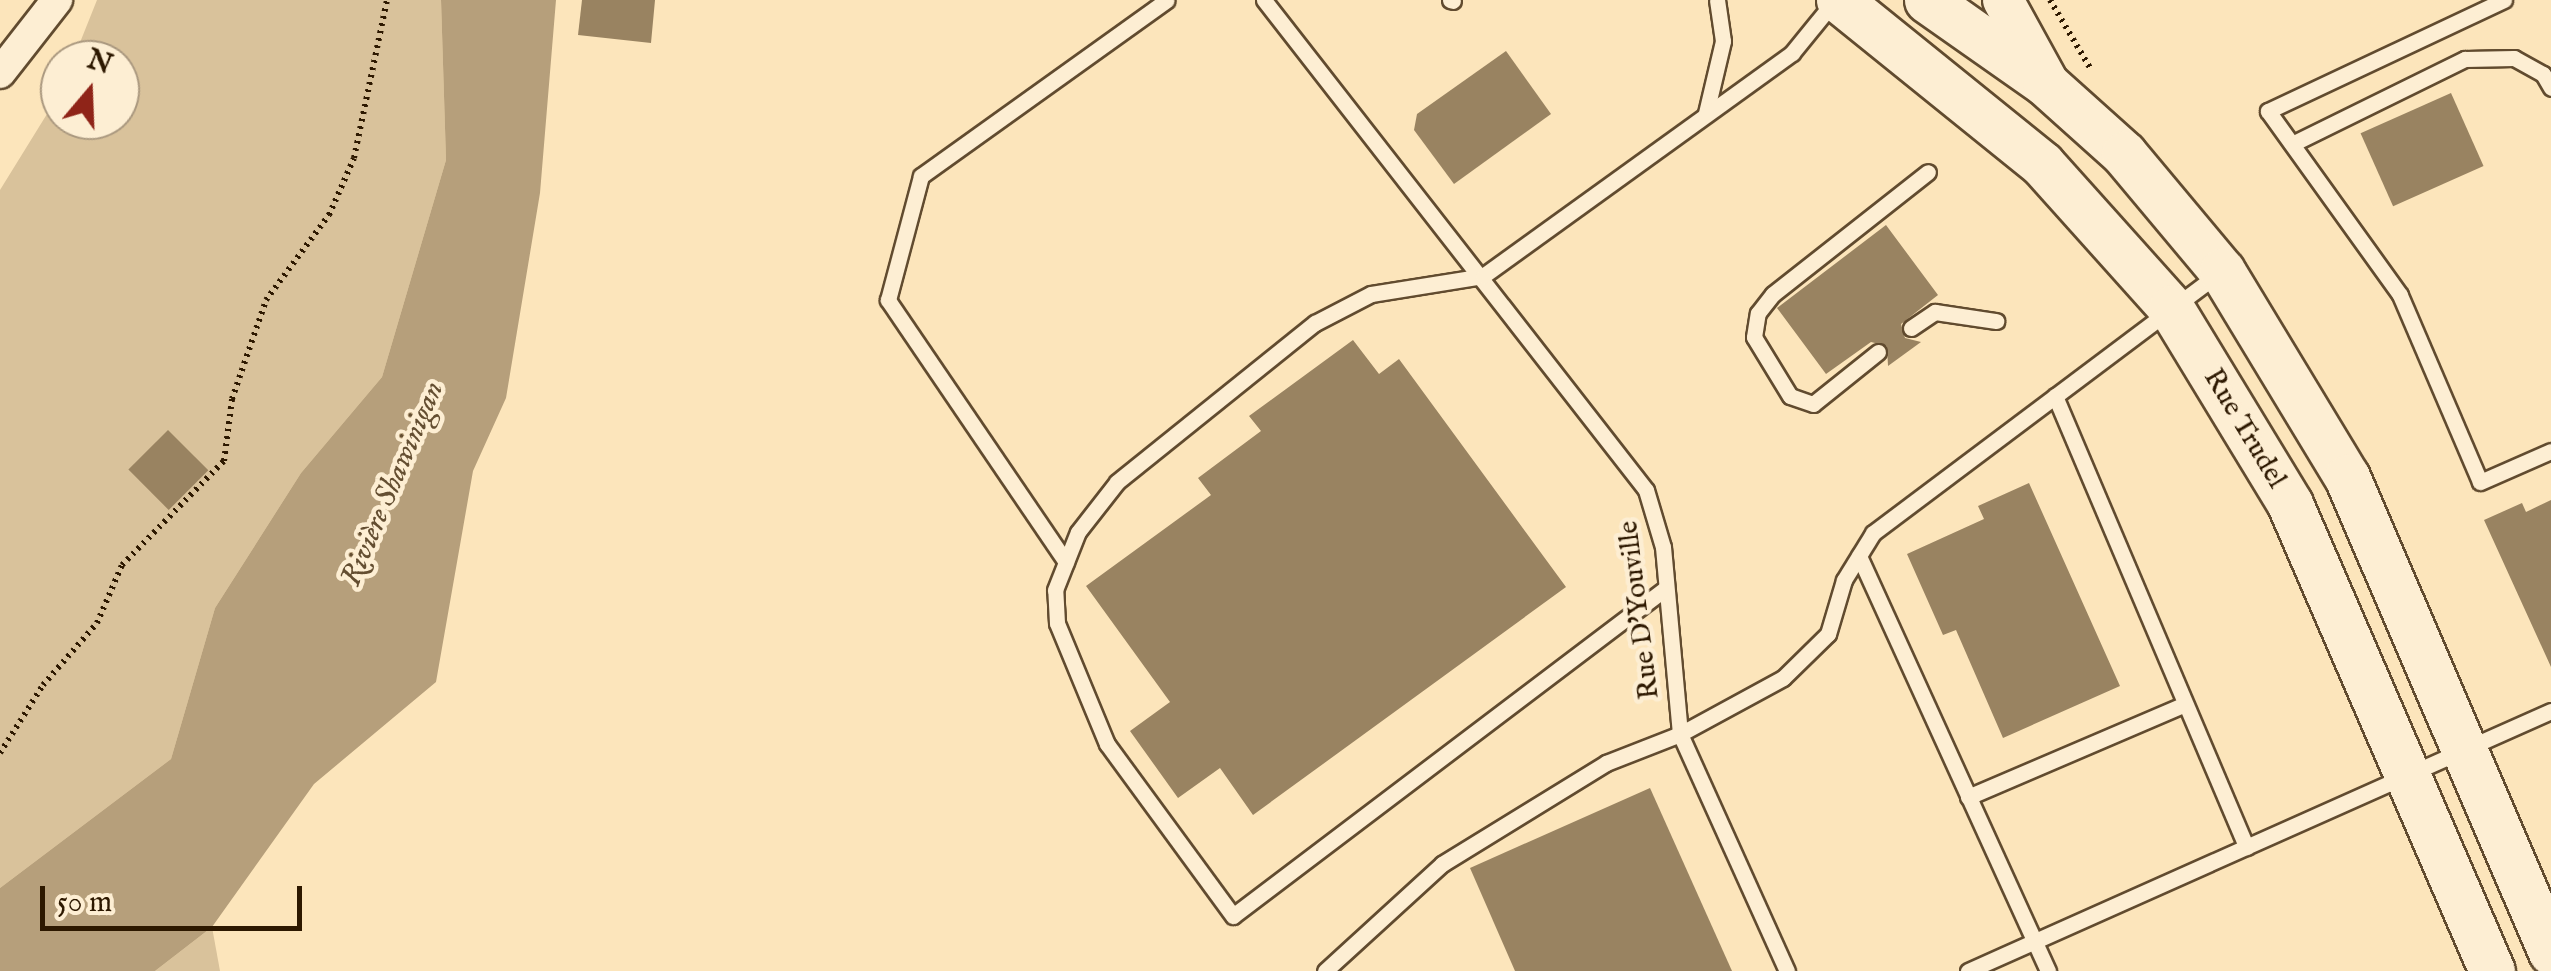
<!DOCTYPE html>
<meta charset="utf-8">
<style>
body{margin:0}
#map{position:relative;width:2551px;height:971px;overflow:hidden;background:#fce5bb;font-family:"IM FELL English",serif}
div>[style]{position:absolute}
.green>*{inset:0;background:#d9c29b}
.water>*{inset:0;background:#b69f7b}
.building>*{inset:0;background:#998361;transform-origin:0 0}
.path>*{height:6px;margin-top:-3px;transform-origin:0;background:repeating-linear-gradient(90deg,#2d1800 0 2.5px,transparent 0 7.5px)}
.roads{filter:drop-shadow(2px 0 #614b2f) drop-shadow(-2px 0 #614b2f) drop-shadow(0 2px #614b2f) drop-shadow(0 -2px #614b2f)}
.service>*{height:15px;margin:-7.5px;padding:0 7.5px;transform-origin:7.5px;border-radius:7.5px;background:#fdeed3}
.minor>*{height:30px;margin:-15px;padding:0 15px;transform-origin:15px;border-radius:15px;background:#fdeed3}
.tertiary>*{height:40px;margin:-20px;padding:0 20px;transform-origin:20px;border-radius:20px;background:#fdeed3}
.secondary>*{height:45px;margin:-22.5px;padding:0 22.5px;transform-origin:22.5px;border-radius:22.5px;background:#fdeed3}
span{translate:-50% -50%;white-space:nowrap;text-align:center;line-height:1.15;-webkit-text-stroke:9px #fdeed3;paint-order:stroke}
.street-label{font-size:28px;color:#2d1800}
.water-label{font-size:30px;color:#644e31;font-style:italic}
.north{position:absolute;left:40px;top:40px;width:100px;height:100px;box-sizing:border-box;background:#fdeed3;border:2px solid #aa987f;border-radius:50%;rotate:19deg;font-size:28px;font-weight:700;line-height:40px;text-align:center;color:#2d1800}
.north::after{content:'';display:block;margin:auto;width:35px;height:45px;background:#8f2418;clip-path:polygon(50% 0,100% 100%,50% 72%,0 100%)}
.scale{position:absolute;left:40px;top:886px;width:262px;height:45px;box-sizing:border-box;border:5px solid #2d1800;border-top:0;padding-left:12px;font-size:30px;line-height:35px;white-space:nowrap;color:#2d1800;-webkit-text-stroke:8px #fdeed3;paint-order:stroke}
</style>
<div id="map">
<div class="green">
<div style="clip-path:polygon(97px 0,441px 0,446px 160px,382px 377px,301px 473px,215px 608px,171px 759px,0 888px,0 190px,60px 93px,60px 120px,120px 120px,120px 60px,73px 60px)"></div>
<div style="clip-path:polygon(212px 927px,220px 971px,155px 971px)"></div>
</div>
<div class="water">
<div style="clip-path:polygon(441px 0,556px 0,540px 193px,506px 398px,473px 471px,436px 682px,314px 784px,212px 927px,155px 971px,0 971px,0 888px,171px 759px,215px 608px,301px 473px,382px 377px,446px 160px)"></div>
</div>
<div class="building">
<div style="clip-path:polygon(582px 0,655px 0,651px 43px,578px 35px)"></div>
<div style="clip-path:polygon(1506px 51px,1551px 114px,1454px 184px,1414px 130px,1417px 114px)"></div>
<div style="left:2451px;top:93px;width:80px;height:99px;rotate:66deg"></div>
<div style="clip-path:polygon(1886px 225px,1938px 295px,1901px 324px,1905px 338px,1921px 342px,1888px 366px,1887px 346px,1871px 342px,1826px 374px,1777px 308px)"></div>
<div style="clip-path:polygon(1353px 340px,1379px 374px,1399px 359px,1566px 587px,1253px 815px,1220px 768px,1178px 798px,1130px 731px,1170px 702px,1086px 586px,1211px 495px,1198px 478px,1261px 431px,1249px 416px)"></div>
<div style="left:168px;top:430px;width:57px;height:56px;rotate:45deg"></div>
<div style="clip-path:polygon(2029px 483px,2120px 686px,2003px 738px,1956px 630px,1943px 635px,1907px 554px,1984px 519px,1978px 506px)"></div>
<div style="clip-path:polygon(2551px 500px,2551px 667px,2484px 520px,2522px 503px,2526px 512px)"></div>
<div style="clip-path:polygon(1650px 788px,1732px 971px,1515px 971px,1470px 868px)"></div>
</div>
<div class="path">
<div style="left:2050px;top:0;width:79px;rotate:59.5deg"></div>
<div style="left:0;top:753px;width:80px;rotate:-57.7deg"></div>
<div style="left:43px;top:685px;width:82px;rotate:-48.9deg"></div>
<div style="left:97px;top:623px;width:63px;rotate:-66.7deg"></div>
<div style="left:122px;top:565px;width:146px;rotate:-45.6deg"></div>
<div style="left:224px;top:461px;width:63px;rotate:-82.6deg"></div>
<div style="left:232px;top:399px;width:105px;rotate:-71deg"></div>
<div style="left:266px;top:300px;width:106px;rotate:-53.5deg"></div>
<div style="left:329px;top:215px;width:62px;rotate:-66.3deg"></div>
<div style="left:354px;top:158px;width:161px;rotate:-78.2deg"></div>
</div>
<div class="roads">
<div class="service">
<div style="left:1264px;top:0;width:621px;rotate:52.06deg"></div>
<div style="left:1646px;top:490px;width:59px;rotate:73.4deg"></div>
<div style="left:1663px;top:547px;width:188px;rotate:84.8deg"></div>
<div style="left:1680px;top:734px;width:260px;rotate:65.7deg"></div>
<div style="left:1450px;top:0;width:3px;rotate:18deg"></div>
<div style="left:2504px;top:0;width:261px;rotate:154.8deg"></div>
<div style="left:2268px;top:111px;width:226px;rotate:54.3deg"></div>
<div style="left:2400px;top:295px;width:203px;rotate:66.8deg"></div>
<div style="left:2480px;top:482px;width:77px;rotate:-23.6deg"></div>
<div style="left:1706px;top:113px;width:74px;rotate:-76.7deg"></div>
<div style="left:1723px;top:41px;width:41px;rotate:-98.3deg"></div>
<div style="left:2292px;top:144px;width:193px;rotate:-26.2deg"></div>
<div style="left:2465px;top:59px;width:49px;rotate:-1.2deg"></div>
<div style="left:2514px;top:58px;width:33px;rotate:29deg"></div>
<div style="left:2543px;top:74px;width:16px;rotate:60deg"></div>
<div style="left:1911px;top:328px;width:29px;rotate:-34deg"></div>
<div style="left:1935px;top:312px;width:62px;rotate:8.4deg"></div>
<div style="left:1878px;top:352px;width:83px;rotate:141.3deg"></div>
<div style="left:1813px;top:404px;width:24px;rotate:-161deg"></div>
<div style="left:1790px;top:396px;width:69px;rotate:-121.4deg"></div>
<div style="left:1754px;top:337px;width:24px;rotate:-81deg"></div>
<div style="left:1758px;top:313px;width:24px;rotate:-52deg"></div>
<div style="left:1773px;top:294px;width:197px;rotate:-38.2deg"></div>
<div style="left:2055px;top:396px;width:490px;rotate:67deg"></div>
<div style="left:1859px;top:556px;width:456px;rotate:65.5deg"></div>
<div style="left:1066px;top:562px;width:317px;rotate:-124.2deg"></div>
<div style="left:888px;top:300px;width:128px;rotate:-75.1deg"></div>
<div style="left:921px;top:176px;width:302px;rotate:-35.6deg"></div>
<div style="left:1666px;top:588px;width:543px;rotate:142.86deg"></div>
<div style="left:1233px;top:916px;width:213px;rotate:-126.2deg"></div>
<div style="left:1107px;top:744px;width:131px;rotate:-112.5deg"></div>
<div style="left:1057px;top:623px;width:33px;rotate:-93deg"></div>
<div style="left:1055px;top:590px;width:62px;rotate:-68.4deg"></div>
<div style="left:1078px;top:532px;width:63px;rotate:-52deg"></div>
<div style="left:1117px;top:482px;width:254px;rotate:-38.8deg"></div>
<div style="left:1315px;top:323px;width:63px;rotate:-27.4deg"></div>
<div style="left:1371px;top:294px;width:113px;rotate:-9.1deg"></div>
<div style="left:1483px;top:276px;width:381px;rotate:-35.8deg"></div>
<div style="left:1792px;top:53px;width:68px;rotate:-50.9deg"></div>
<div style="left:1968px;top:797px;width:236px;rotate:-23.2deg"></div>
<div style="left:1325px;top:971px;width:159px;rotate:-42.4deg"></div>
<div style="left:1442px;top:864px;width:193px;rotate:-31.6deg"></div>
<div style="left:1606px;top:763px;width:79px;rotate:-21.4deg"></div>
<div style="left:1680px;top:734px;width:117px;rotate:-28.5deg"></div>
<div style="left:1783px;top:678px;width:63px;rotate:-44.4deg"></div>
<div style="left:1828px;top:634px;width:56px;rotate:-73.5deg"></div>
<div style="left:1844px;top:580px;width:55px;rotate:-58.3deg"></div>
<div style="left:1873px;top:533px;width:433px;rotate:-36.9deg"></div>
<div style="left:1968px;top:971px;width:638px;rotate:-24.04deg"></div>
</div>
<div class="minor">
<div style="left:0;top:73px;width:93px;rotate:-52deg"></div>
</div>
<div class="tertiary">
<div style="left:2003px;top:0;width:102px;rotate:61.2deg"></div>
</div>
<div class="secondary">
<div style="left:1839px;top:0;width:261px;rotate:38.9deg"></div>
<div style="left:2042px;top:164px;width:193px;rotate:48.1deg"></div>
<div style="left:2171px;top:308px;width:229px;rotate:58.7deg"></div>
<div style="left:2290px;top:504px;width:509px;rotate:66.61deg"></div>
<div style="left:1927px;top:0;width:144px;rotate:35.1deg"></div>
<div style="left:2045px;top:83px;width:106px;rotate:41.9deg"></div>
<div style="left:2124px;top:154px;width:153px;rotate:50.1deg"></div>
<div style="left:2222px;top:271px;width:241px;rotate:58.8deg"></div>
<div style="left:2347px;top:477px;width:517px;rotate:66.76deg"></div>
</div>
</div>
<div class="street-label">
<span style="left:2244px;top:429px;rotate:59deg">Rue Trudel</span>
<span style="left:1640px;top:610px;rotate:-97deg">Rue D'Youville</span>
</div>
<div class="water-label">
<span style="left:393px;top:484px;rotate:-67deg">Rivière Shawinigan</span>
</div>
<div class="north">N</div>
<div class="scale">50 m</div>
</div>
